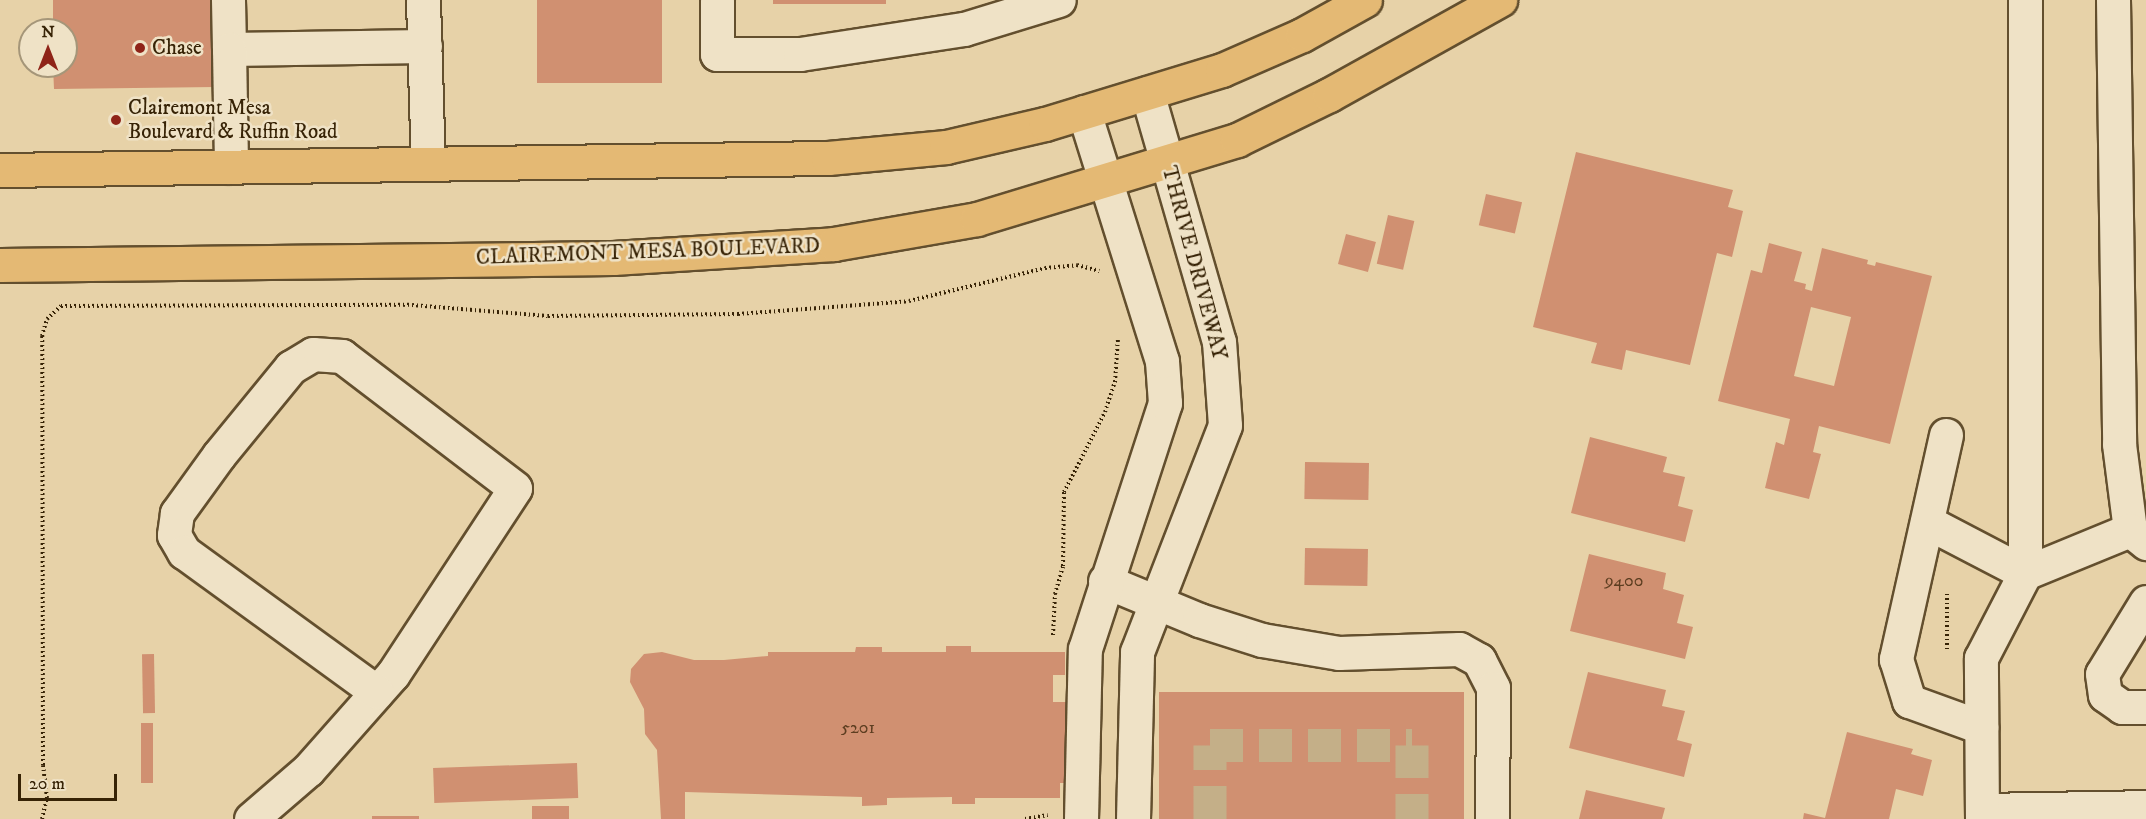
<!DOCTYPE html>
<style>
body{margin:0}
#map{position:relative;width:2146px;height:819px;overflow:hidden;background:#e7d2a8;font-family:"IM FELL DW Pica",serif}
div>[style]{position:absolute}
.building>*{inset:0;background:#d09071;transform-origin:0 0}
.minor-tunnel>*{height:33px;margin-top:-16.5px;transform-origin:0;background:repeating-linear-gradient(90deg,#c4af88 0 33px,transparent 0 49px)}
.path>*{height:4px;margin-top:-2px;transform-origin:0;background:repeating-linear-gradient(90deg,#372306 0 1.5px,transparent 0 4.5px)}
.roads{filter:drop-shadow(2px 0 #634f2e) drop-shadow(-2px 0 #634f2e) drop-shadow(0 2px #634f2e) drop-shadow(0 -2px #634f2e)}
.minor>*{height:33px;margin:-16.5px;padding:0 16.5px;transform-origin:16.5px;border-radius:16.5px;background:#efe2c6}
.major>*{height:33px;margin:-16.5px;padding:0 16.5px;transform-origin:16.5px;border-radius:16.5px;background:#e4b974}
.dots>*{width:16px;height:16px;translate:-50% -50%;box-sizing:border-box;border:3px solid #efe2c6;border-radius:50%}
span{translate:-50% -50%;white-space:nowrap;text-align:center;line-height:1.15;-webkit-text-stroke:5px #efe2c6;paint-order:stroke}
.number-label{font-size:18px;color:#5d3e21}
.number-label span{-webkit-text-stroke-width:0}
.poi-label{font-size:21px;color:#372306}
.left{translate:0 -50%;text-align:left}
.street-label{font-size:21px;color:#372306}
.north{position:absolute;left:18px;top:18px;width:60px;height:60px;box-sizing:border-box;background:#efe2c6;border:2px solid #a59679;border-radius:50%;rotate:0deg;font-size:16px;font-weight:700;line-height:24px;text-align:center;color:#372306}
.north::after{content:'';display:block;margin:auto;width:21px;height:27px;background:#8f2418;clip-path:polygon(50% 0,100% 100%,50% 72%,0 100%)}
.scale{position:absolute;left:18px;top:774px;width:99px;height:27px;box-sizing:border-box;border:3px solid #372306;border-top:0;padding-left:8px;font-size:18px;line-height:21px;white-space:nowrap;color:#372306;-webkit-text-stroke:4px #efe2c6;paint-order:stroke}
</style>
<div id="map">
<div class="building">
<div style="clip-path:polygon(53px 0,214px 0,215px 87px,54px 89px,53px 66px,66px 66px,66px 30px,53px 30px)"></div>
<div style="left:537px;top:0;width:125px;height:83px"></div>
<div style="left:773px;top:0;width:113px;height:4px"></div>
<div style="clip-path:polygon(1576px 152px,1733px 190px,1728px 207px,1743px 211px,1732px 257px,1717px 253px,1690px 365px,1626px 350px,1622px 370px,1591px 363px,1597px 343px,1533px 327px)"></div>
<div style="left:1486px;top:194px;width:37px;height:32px;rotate:13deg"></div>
<div style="left:1388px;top:215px;width:27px;height:50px;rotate:13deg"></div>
<div style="left:1346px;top:234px;width:31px;height:31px;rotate:15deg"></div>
<div style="clip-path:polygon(evenodd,1769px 243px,1802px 252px,1794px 281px,1806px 284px,1805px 289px,1812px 291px,1822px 248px,1868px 260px,1867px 264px,1875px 266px,1876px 262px,1932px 276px,1890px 444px,1819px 426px,1813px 452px,1821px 454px,1809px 499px,1765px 488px,1776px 442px,1784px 445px,1790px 419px,1718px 401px,1751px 270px,1762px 273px,1769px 243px,1811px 307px,1851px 317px,1834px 386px,1794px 376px,1811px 307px)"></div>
<div style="clip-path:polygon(1590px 437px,1667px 457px,1663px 472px,1685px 477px,1678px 506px,1693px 510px,1685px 542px,1571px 513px)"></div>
<div style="left:1305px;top:462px;width:64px;height:37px;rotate:1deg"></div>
<div style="left:1305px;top:548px;width:63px;height:37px;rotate:1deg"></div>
<div style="clip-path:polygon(1589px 554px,1666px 573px,1663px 589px,1684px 595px,1677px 623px,1693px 627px,1685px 659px,1570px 631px)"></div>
<div style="clip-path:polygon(946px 646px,971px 646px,971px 652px,1065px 652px,1065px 675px,1053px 675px,1053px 702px,1067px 702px,1073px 721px,1073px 783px,1060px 783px,1060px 798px,975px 798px,975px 804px,952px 804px,952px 797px,887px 798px,887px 805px,862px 806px,862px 797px,685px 792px,685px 819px,661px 819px,657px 750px,645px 734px,644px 709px,630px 682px,631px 669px,644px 654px,662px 652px,694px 660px,724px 660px,768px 656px,768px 652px,855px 652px,856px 647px,882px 647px,882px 652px,946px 652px)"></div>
<div style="left:154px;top:654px;width:59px;height:12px;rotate:89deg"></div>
<div style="clip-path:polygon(1588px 672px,1666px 690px,1662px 706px,1685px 711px,1677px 740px,1692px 744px,1684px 777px,1569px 748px)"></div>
<div style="left:1464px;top:692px;width:127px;height:305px;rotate:90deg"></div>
<div style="left:141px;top:723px;width:12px;height:60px"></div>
<div style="clip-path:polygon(1847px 732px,1913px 749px,1911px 754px,1932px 760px,1923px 796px,1896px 789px,1889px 819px,1803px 819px,1804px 813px,1825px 818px)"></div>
<div style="left:577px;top:763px;width:35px;height:144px;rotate:88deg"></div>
<div style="clip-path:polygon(1586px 790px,1665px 808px,1662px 819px,1579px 819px)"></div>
<div style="left:532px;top:806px;width:37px;height:13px"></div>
<div style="left:372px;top:816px;width:47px;height:3px"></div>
</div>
<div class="minor-tunnel">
<div style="left:1210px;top:819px;width:74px;rotate:-90deg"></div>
<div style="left:1210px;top:745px;width:202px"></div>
<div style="left:1412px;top:745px;width:74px;rotate:90deg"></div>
</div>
<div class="path">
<div style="left:1053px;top:635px;width:41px;rotate:-87.2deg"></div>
<div style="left:1055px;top:594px;width:29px;rotate:-74deg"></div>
<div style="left:1063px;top:566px;width:74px;rotate:-89.2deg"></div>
<div style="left:1064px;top:492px;width:90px;rotate:-62.9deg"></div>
<div style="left:1105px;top:412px;width:32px;rotate:-72deg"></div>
<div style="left:1115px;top:382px;width:44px;rotate:-86.1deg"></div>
<div style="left:1947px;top:649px;width:55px;rotate:-90deg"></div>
<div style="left:42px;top:819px;width:22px;rotate:-77deg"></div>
<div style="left:47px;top:798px;width:33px;rotate:-97deg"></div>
<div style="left:43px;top:765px;width:429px;rotate:-90.1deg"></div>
<div style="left:42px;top:336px;width:18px;rotate:-74deg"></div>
<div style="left:47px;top:319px;width:19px;rotate:-43deg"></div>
<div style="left:61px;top:306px;width:351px;rotate:-0.2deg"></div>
<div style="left:412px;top:305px;width:136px;rotate:4.6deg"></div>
<div style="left:548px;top:316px;width:190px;rotate:-0.6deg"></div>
<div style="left:738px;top:314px;width:171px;rotate:-4.3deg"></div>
<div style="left:909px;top:301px;width:140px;rotate:-13.6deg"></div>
<div style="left:1045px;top:268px;width:32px;rotate:-5deg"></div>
<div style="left:1077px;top:265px;width:23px;rotate:15deg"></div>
<div style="left:1025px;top:819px;width:23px;rotate:-10deg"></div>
</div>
<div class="roads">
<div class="minor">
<div style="left:228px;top:0;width:49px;rotate:88.8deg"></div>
<div style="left:229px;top:49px;width:196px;rotate:-0.9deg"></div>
<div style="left:423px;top:0;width:164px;rotate:88.3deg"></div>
<div style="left:717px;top:0;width:54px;rotate:90deg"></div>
<div style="left:717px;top:54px;width:83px"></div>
<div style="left:800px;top:54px;width:166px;rotate:-8.7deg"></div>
<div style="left:964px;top:29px;width:99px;rotate:-17deg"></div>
<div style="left:2113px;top:0;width:444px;rotate:89.2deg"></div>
<div style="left:2119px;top:444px;width:87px;rotate:82.7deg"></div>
<div style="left:2130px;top:530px;width:21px;rotate:39deg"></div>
<div style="left:229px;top:49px;width:118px;rotate:89deg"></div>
<div style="left:1946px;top:435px;width:230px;rotate:102.6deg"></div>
<div style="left:1896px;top:659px;width:44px;rotate:72.8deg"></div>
<div style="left:1909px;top:701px;width:77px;rotate:19.9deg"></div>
<div style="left:1927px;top:522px;width:110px;rotate:27.5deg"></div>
<div style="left:2025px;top:573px;width:113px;rotate:-22.3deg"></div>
<div style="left:1105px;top:581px;width:102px;rotate:22.5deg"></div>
<div style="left:1199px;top:620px;width:66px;rotate:17.6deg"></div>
<div style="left:1262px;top:640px;width:78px;rotate:9.6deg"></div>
<div style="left:1339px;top:653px;width:120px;rotate:-1.9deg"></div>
<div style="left:1459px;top:649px;width:23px;rotate:29deg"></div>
<div style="left:1479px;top:660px;width:31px;rotate:63deg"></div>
<div style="left:1493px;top:688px;width:131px;rotate:90.4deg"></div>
<div style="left:2146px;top:602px;width:84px;rotate:121.4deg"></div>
<div style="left:2102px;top:674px;width:21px;rotate:82deg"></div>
<div style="left:2105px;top:695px;width:21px;rotate:35deg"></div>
<div style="left:2122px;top:707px;width:24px"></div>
<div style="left:1982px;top:810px;width:164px;rotate:-1deg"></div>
<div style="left:251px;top:819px;width:75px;rotate:-40.7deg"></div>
<div style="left:308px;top:770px;width:128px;rotate:-48.5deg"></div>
<div style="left:393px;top:674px;width:222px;rotate:-56.7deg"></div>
<div style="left:515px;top:488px;width:218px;rotate:-142.7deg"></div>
<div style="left:342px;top:356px;width:29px;rotate:-176deg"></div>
<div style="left:313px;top:354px;width:26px;rotate:149deg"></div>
<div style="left:291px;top:367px;width:114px;rotate:129.3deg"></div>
<div style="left:219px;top:455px;width:72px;rotate:125.9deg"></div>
<div style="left:177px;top:513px;width:22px;rotate:98deg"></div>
<div style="left:174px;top:535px;width:20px;rotate:60deg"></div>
<div style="left:184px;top:552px;width:238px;rotate:36deg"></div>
<div style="left:1081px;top:819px;width:170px;rotate:-88.7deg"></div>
<div style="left:1085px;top:649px;width:259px;rotate:-72deg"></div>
<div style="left:1165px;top:403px;width:42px;rotate:-94.1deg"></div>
<div style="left:1162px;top:361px;width:261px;rotate:-107.4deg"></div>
<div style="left:1133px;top:819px;width:167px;rotate:-88.6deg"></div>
<div style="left:1137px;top:652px;width:243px;rotate:-68.8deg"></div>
<div style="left:1225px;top:425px;width:83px;rotate:-94.1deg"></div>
<div style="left:1219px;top:342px;width:259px;rotate:-106.1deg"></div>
<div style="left:1982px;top:819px;width:161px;rotate:-90.4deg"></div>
<div style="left:1981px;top:658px;width:96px;rotate:-62.6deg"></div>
<div style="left:2025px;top:573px;width:573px;rotate:-90deg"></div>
</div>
<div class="major">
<div style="left:0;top:170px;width:828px;rotate:-0.83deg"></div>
<div style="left:828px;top:158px;width:119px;rotate:-5.3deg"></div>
<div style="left:946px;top:147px;width:102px;rotate:-13.1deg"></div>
<div style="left:1045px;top:124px;width:185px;rotate:-17deg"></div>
<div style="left:1222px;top:70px;width:87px;rotate:-23.6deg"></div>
<div style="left:1302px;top:35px;width:72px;rotate:-29.1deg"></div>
<div style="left:0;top:265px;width:613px;rotate:-0.65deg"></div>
<div style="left:613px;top:258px;width:221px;rotate:-3.6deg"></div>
<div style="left:834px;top:244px;width:145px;rotate:-9.9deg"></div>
<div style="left:977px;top:219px;width:272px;rotate:-16.9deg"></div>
<div style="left:1237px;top:140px;width:102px;rotate:-26.1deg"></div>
<div style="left:1329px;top:95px;width:196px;rotate:-29.1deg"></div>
</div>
</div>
<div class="dots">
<div style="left:140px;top:48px;background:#8f2418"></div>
<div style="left:116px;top:120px;background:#8f2418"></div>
</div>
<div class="number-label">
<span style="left:1624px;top:581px">9400</span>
<span style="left:858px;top:728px">5201</span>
</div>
<div class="poi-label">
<span class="left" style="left:152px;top:48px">Chase</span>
<span class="left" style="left:128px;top:120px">Clairemont Mesa<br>Boulevard &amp; Ruffin Road</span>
</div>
<div class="street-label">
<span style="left:648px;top:252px;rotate:-2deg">CLAIREMONT MESA BOULEVARD</span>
<span style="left:1194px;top:263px;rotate:75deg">THRIVE DRIVEWAY</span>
</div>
<div class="north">N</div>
<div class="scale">20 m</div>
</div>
